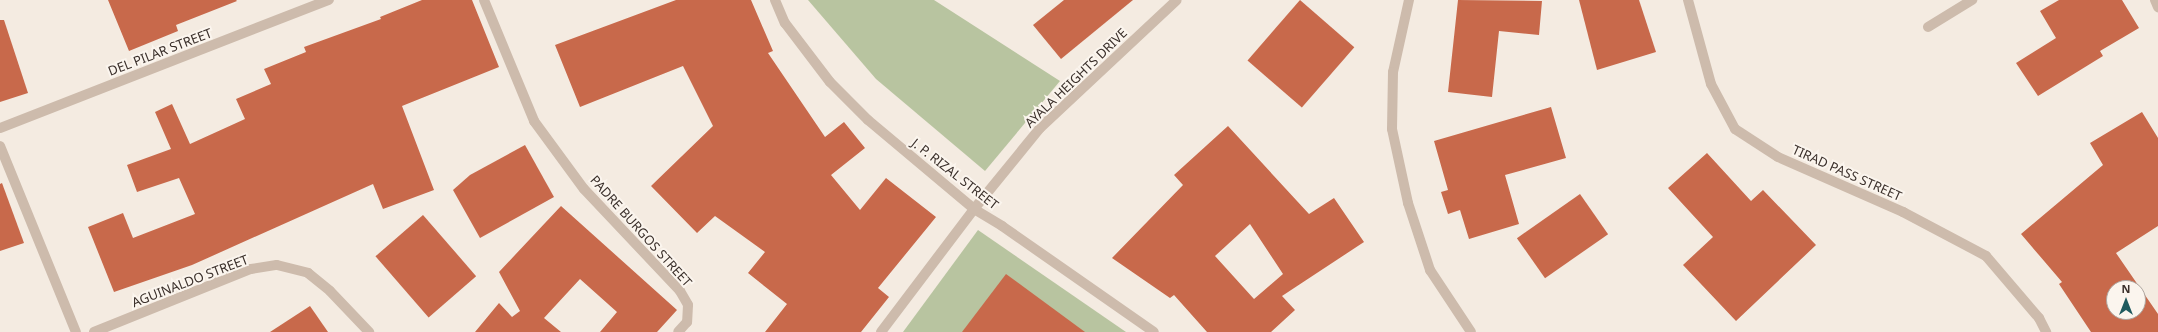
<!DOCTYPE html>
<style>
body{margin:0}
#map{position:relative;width:2158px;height:332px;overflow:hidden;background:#f4ebe1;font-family:"Noto Sans",sans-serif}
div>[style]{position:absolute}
.green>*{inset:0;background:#b8c4a0}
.building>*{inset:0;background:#c8694b;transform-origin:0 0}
.minor>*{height:10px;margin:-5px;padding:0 5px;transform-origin:5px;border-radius:5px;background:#cdbbac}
span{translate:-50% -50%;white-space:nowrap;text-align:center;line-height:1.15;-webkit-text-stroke:4px #fbf5ee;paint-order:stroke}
.street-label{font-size:13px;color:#3b302b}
.north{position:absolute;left:2106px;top:280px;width:40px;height:40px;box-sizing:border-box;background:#fbf5ee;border:1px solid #aea6a0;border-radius:50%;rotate:0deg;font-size:11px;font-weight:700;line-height:16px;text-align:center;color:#3b302b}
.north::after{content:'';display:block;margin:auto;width:14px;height:18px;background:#1f5a5e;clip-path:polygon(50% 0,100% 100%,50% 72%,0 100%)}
</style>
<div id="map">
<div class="green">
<div style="clip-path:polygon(808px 0,934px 0,1060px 81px,985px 171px,876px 79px)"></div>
<div style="clip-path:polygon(978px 230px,1126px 332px,903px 332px)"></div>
</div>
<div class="building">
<div style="clip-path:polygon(108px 0,236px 0,237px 1px,176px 25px,178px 31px,129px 51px)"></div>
<div style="clip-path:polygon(422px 0,472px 0,499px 67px,402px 106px,434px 190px,383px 209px,373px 184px,192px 265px,114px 292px,88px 227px,123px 213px,133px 238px,195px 214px,179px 178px,137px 192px,127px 165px,171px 149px,155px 112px,172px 104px,190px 144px,245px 119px,236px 99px,271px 84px,264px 69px,306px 52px,304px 47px,381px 19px,380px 17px)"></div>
<div style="clip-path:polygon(676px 0,751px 0,773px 51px,768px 53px,825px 137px,844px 122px,865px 148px,831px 175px,860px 210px,886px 178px,936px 217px,878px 288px,889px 297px,861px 332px,765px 332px,787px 304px,748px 273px,765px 252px,715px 216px,697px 233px,651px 186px,713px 126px,683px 66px,580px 107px,555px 45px)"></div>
<div style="clip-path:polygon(1064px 0,1133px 0,1061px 59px,1033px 25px)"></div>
<div style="left:1300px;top:0;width:72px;height:80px;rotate:41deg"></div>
<div style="clip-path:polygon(1458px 0,1542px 1px,1539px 35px,1499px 31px,1492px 97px,1448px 92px)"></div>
<div style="clip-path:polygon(1579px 0,1639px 0,1656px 52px,1597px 70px)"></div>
<div style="clip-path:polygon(2059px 0,2122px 0,2139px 28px,2100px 51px,2103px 56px,2038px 96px,2016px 63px,2056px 38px,2040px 11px)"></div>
<div style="clip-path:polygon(0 20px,4px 20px,28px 93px,0 102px)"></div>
<div style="clip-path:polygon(1551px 107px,1566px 158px,1505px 175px,1519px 224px,1469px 239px,1460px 210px,1448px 214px,1441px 192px,1448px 190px,1434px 141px)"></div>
<div style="clip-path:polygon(evenodd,2142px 112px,2158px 138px,2158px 226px,2116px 253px,2158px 314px,2158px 332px,2091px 332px,2059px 284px,2062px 282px,2021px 234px,2103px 165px,2090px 143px,2142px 112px,2114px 288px,2138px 288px,2138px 312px,2114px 312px,2114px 288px)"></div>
<div style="clip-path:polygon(evenodd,1228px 126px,1309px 214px,1334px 198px,1364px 242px,1282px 296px,1295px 310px,1271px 332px,1207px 332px,1174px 295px,1170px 298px,1112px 258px,1183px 185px,1174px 175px,1228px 126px,1250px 224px,1283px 274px,1254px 299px,1215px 256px,1250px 224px)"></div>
<div style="clip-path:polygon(525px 145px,554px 197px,480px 238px,453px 190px,470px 175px)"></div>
<div style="clip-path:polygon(1707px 153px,1751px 201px,1763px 190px,1816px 245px,1736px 321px,1683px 265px,1713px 237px,1668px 188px)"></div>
<div style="clip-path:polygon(2px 183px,24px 243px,0 251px,0 184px)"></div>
<div style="left:1580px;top:194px;width:49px;height:77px;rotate:55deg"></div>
<div style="clip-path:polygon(561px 206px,677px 310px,657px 332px,600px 332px,617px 312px,580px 279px,544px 318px,561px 332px,475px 332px,499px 303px,512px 317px,520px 311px,499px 272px)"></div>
<div style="left:423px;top:215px;width:81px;height:63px;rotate:49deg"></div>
<div style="clip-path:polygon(1006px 274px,1085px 332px,962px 332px)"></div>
<div style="clip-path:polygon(310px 306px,328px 332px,270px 332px)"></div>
</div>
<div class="minor">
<div style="left:484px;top:0;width:131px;rotate:67.5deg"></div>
<div style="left:534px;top:121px;width:84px;rotate:53.7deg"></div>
<div style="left:584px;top:189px;width:140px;rotate:46.7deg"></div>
<div style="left:680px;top:291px;width:16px;rotate:60deg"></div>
<div style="left:688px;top:305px;width:17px;rotate:93deg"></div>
<div style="left:687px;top:322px;width:13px;rotate:132deg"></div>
<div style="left:775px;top:0;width:25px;rotate:67deg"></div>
<div style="left:785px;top:23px;width:74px;rotate:52.7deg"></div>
<div style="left:830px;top:82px;width:54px;rotate:45deg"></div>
<div style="left:868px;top:120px;width:138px;rotate:40deg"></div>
<div style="left:974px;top:209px;width:33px;rotate:31deg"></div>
<div style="left:1002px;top:226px;width:185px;rotate:34.9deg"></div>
<div style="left:1409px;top:0;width:74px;rotate:102.5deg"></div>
<div style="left:1393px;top:72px;width:57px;rotate:91deg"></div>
<div style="left:1392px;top:129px;width:76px;rotate:77.8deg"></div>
<div style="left:1408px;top:203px;width:71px;rotate:71.8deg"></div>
<div style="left:1430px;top:270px;width:74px;rotate:56.5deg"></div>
<div style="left:1688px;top:0;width:87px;rotate:74.7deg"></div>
<div style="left:1711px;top:84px;width:51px;rotate:61.9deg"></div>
<div style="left:1735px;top:129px;width:51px;rotate:33.1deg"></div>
<div style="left:1778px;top:157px;width:137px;rotate:23.7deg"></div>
<div style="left:1903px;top:212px;width:94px;rotate:27.9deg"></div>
<div style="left:1986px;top:256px;width:82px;rotate:49.5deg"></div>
<div style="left:2039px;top:318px;width:16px;rotate:63deg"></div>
<div style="left:2155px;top:0;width:8px;rotate:67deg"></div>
<div style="left:1928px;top:27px;width:52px;rotate:-31.5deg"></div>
<div style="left:0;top:128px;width:353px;rotate:-21.3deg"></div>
<div style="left:0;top:146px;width:201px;rotate:67.8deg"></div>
<div style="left:94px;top:332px;width:169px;rotate:-21.9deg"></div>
<div style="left:251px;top:269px;width:26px;rotate:-9deg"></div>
<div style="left:277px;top:265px;width:32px;rotate:14deg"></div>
<div style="left:308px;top:273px;width:28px;rotate:39deg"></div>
<div style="left:330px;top:291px;width:57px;rotate:46.4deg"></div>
<div style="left:881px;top:332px;width:154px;rotate:-52.9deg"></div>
<div style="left:974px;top:209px;width:104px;rotate:-50.8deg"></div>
<div style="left:1040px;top:128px;width:187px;rotate:-43.1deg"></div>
</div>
<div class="street-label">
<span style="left:160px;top:52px;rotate:-21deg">DEL PILAR STREET</span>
<span style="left:1076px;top:78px;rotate:-44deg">AYALA HEIGHTS DRIVE</span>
<span style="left:1847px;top:173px;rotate:24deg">TIRAD PASS STREET</span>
<span style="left:955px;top:174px;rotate:38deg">J. P. RIZAL STREET</span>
<span style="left:641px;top:231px;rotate:48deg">PADRE BURGOS STREET</span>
<span style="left:190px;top:281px;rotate:-21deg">AGUINALDO STREET</span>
</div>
<div class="north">N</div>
</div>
